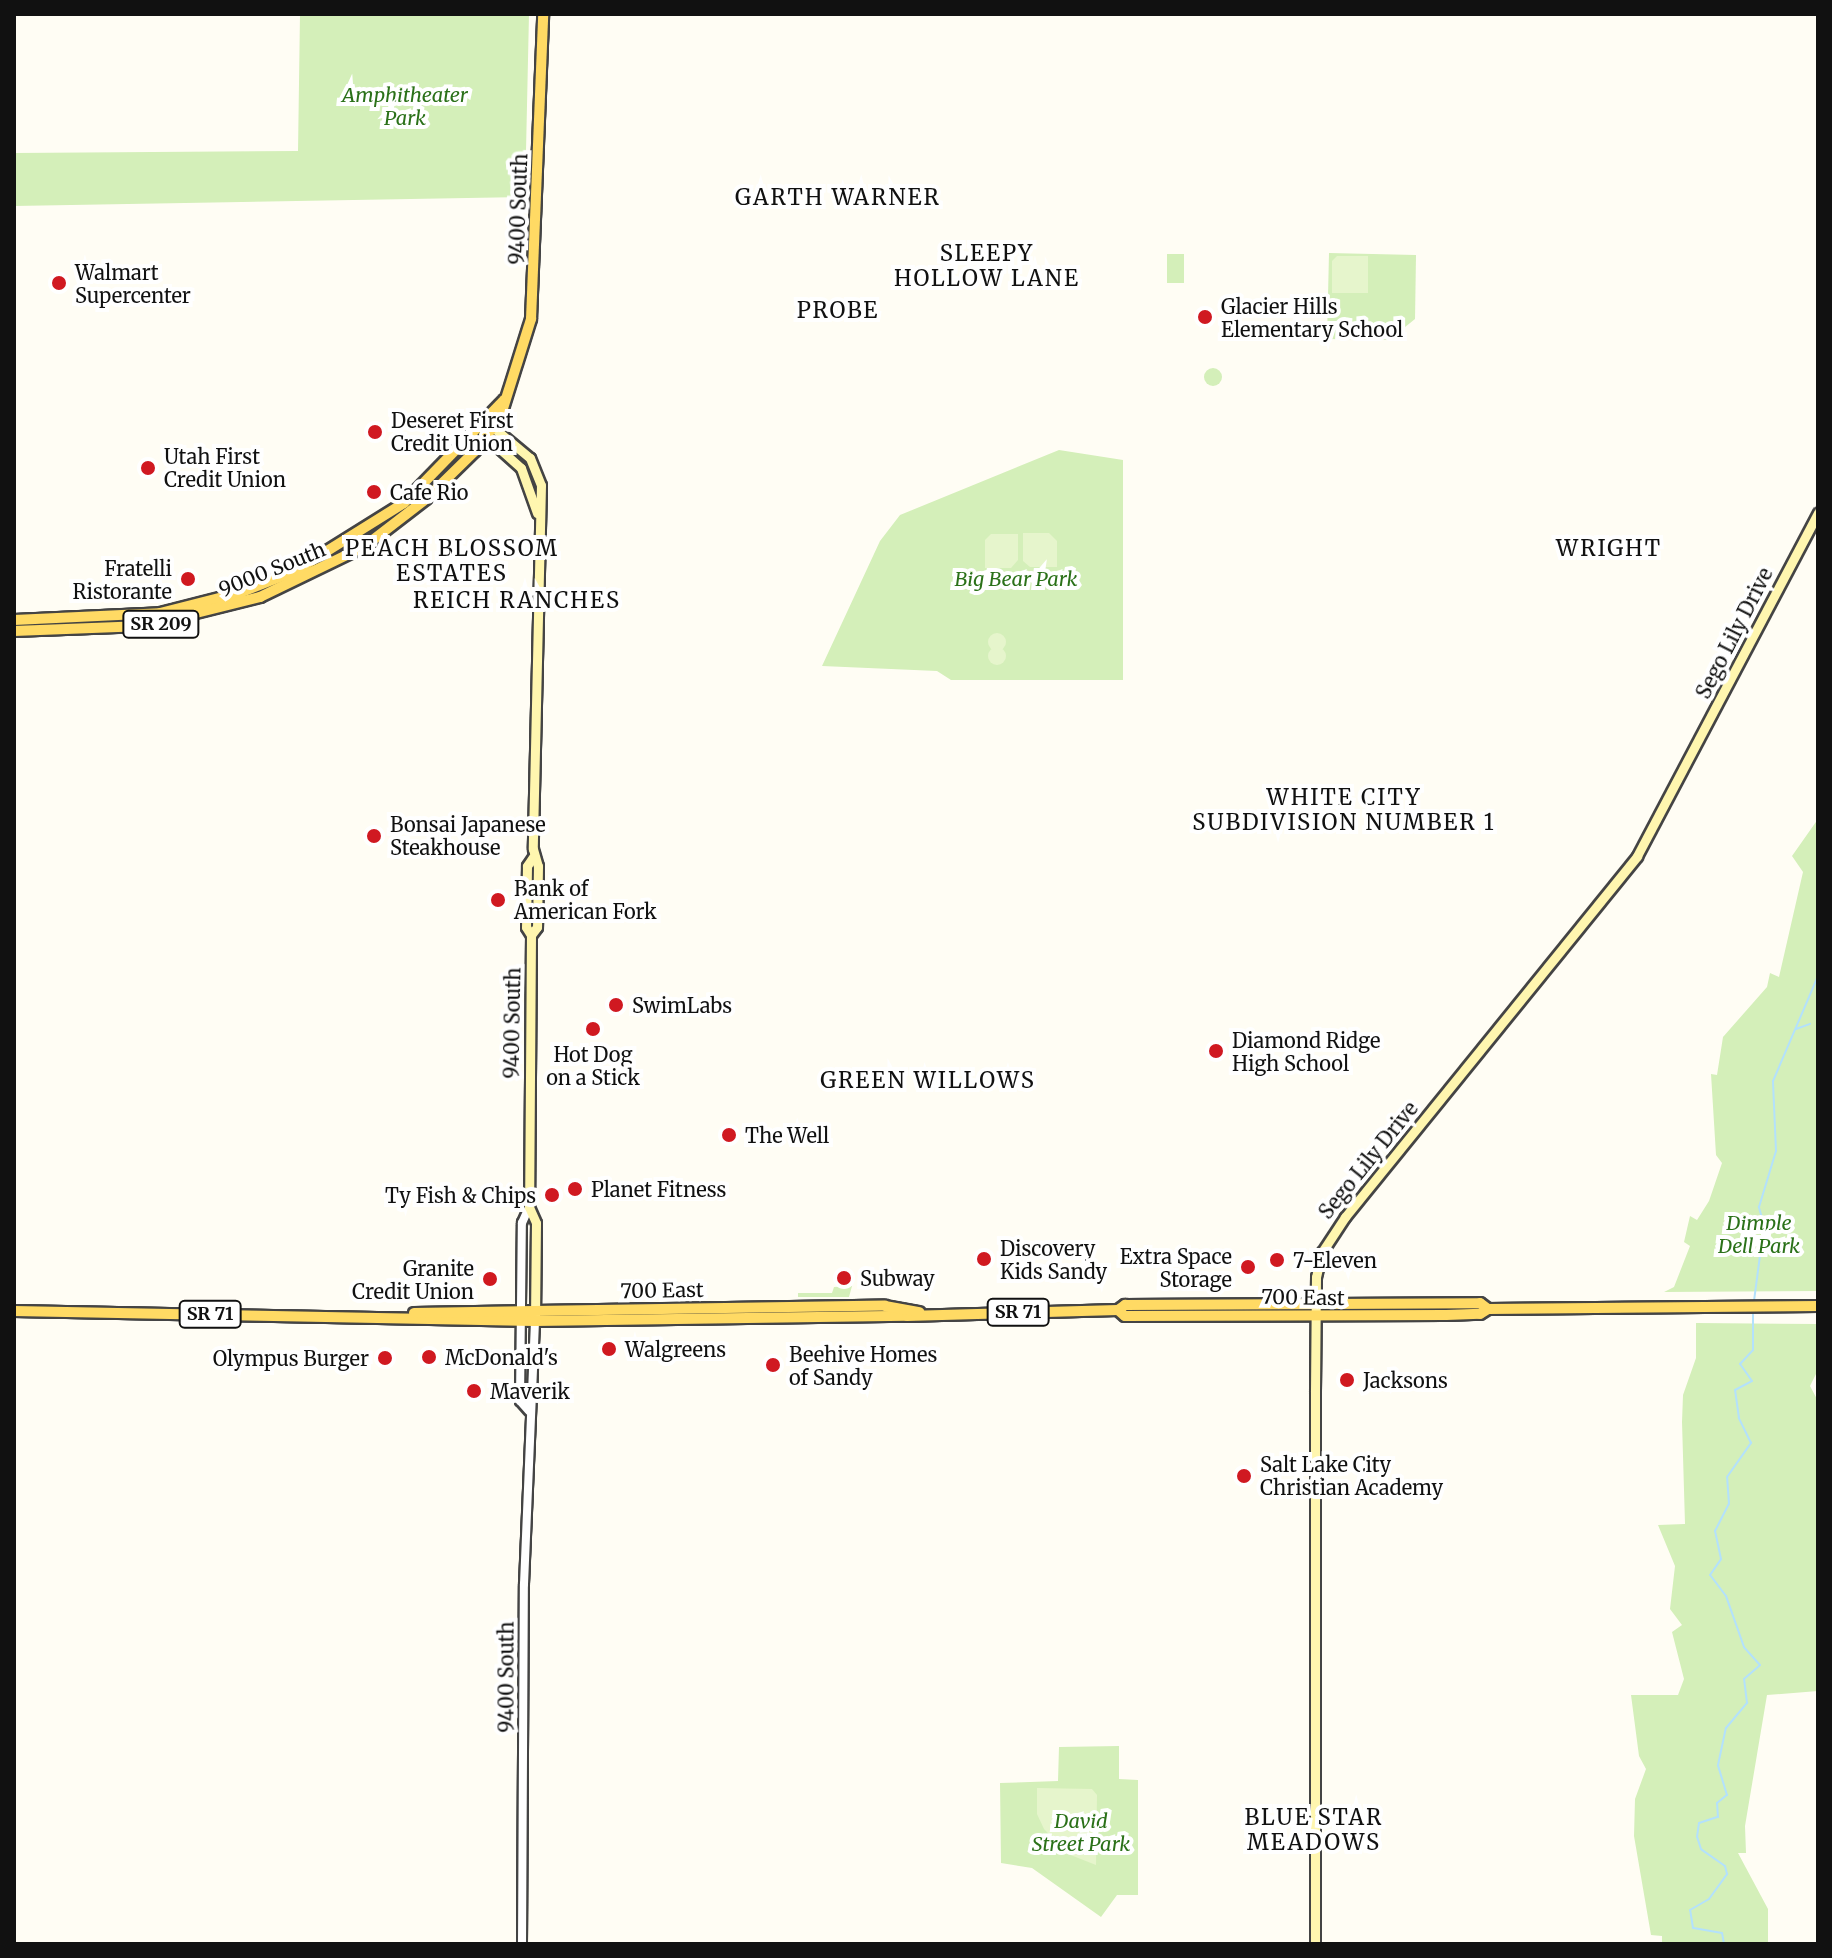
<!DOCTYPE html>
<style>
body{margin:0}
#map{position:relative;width:1832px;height:1958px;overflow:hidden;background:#fffdf4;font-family:Merriweather,serif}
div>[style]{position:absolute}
.green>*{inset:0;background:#d4efb9;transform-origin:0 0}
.round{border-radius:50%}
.pitch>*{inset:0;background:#e6f5cc}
.stream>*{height:2px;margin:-1px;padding:0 1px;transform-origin:1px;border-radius:1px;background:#b3e1fc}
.roads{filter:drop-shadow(2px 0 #444) drop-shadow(-2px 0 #444) drop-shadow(0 2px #444) drop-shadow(0 -2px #444)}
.tertiary>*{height:8px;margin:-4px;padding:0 4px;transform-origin:4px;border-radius:4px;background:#fff}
.secondary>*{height:9px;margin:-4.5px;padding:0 4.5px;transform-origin:4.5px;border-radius:4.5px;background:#fff6af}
.primary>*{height:10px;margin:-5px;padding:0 5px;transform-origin:5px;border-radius:5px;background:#ffda64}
.dots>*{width:22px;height:22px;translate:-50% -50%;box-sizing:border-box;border:4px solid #fff;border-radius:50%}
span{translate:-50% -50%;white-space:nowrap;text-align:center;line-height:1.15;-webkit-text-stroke:8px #fff;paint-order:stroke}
.shield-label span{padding:2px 6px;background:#fff;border:2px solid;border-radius:6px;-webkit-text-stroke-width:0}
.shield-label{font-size:18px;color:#111;font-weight:700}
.park-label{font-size:20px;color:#2b7119;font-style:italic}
.street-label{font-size:20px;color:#111}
.poi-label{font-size:20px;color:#111}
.left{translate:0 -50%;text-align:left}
.right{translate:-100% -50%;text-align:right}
.neighbourhood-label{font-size:22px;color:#111;letter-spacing:2px}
.frame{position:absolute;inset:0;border:16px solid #111;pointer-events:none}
</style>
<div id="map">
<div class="green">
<div style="clip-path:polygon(300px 14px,529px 14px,525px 197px,14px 206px,14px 153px,298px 151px)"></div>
<div style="clip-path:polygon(1329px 253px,1416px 255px,1415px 319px,1389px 340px,1327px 339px)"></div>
<div style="left:1167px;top:254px;width:17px;height:29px"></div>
<div class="round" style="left:1204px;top:368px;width:18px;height:18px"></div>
<div style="clip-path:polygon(1059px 450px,1123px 460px,1123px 680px,951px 680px,937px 671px,822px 666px,880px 541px,900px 515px)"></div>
<div style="clip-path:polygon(1818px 819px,1818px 1291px,1664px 1292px,1674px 1287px,1690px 1246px,1684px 1242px,1690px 1216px,1697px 1220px,1709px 1201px,1722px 1163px,1716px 1155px,1711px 1074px,1717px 1075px,1723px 1037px,1767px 987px,1770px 973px,1779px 977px,1803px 872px,1792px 856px)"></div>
<div style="clip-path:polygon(852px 1286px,849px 1297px,798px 1297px,798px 1293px,832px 1293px,834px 1287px)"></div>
<div style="clip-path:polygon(1696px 1323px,1818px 1324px,1818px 1370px,1810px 1386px,1818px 1401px,1818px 1691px,1767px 1695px,1745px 1826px,1746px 1853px,1738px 1853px,1768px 1909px,1768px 1944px,1662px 1944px,1662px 1936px,1651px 1935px,1634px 1836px,1635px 1799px,1646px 1769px,1639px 1756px,1631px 1695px,1678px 1695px,1684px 1679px,1672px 1632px,1682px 1625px,1670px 1609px,1675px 1566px,1658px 1525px,1685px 1524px,1682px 1422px,1683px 1395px,1696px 1358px)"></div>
<div style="clip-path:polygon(1119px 1746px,1119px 1779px,1138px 1780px,1138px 1895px,1117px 1895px,1101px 1917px,1032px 1868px,1001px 1863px,1000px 1783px,1058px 1781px,1059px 1747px)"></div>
</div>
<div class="pitch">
<div style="clip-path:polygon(1337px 256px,1368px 256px,1368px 293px,1332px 293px,1332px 261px)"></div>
<div style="clip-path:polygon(1023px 533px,1049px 533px,1057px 541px,1057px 567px,1030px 567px,1023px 561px)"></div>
<div style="clip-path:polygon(991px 534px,1018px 534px,1018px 560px,1011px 568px,985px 568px,985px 540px)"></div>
<div class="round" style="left:988px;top:633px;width:18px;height:18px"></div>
<div class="round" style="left:988px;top:647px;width:18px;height:18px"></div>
<div style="clip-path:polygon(1037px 1788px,1092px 1789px,1097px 1795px,1096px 1865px,1068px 1854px,1044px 1829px,1037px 1814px)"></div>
</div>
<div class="stream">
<div style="left:1796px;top:1029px;width:15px;rotate:-20deg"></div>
<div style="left:1754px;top:1301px;width:77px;rotate:-82.5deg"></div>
<div style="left:1764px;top:1225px;width:19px;rotate:-106deg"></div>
<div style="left:1759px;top:1207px;width:59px;rotate:-73.1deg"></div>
<div style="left:1776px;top:1151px;width:70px;rotate:-92.5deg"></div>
<div style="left:1773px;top:1081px;width:114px;rotate:-66.8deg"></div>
<div style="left:1724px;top:1944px;width:11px;rotate:-100deg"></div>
<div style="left:1722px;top:1933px;width:29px;rotate:-170deg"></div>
<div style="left:1693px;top:1928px;width:18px;rotate:-99deg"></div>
<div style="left:1690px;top:1910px;width:22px;rotate:-30deg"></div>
<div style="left:1709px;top:1899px;width:31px;rotate:-54deg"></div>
<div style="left:1727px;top:1874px;width:8px;rotate:-104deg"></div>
<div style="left:1725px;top:1866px;width:29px;rotate:-145deg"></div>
<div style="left:1701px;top:1849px;width:13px;rotate:-108deg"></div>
<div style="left:1697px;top:1837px;width:14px;rotate:-82deg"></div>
<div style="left:1699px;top:1823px;width:20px;rotate:-18deg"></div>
<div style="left:1718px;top:1817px;width:14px;rotate:-94deg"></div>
<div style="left:1717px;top:1803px;width:13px;rotate:-39deg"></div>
<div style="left:1727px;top:1795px;width:31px;rotate:-107deg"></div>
<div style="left:1718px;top:1765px;width:38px;rotate:-78deg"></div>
<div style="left:1726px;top:1728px;width:33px;rotate:-50deg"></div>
<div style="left:1747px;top:1703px;width:24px;rotate:-97deg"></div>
<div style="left:1744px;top:1679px;width:21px;rotate:-41deg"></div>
<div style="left:1760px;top:1665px;width:24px;rotate:-132deg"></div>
<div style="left:1744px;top:1647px;width:54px;rotate:-109.4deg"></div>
<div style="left:1726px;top:1596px;width:26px;rotate:-127deg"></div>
<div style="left:1710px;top:1575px;width:19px;rotate:-55deg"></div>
<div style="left:1721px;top:1559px;width:29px;rotate:-102deg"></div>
<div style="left:1715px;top:1531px;width:30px;rotate:-63deg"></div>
<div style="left:1729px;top:1504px;width:27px;rotate:-94deg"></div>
<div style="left:1727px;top:1477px;width:42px;rotate:-54.8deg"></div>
<div style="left:1751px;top:1443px;width:28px;rotate:-116deg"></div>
<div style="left:1739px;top:1418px;width:28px;rotate:-98deg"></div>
<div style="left:1735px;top:1390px;width:19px;rotate:-28deg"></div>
<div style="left:1752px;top:1381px;width:21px;rotate:-125deg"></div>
<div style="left:1740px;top:1364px;width:19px;rotate:-47deg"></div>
<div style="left:1753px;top:1350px;width:38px;rotate:-90deg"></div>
</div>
<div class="roads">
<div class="tertiary">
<div style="left:529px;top:1411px;width:13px;rotate:-132deg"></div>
<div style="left:520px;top:1401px;width:178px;rotate:-89.4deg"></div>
<div style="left:522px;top:1223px;width:17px;rotate:-66deg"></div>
<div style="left:522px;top:1944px;width:360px;rotate:-89.7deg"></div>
<div style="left:524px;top:1584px;width:263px;rotate:-87.6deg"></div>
</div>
<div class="secondary">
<div style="left:489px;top:424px;width:53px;rotate:39.7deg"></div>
<div style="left:530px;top:458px;width:29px;rotate:68deg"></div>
<div style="left:541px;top:485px;width:364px;rotate:91.3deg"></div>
<div style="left:533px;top:849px;width:18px;rotate:74deg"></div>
<div style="left:538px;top:866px;width:61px;rotate:90.9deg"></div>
<div style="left:537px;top:927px;width:10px;rotate:127deg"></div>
<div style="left:483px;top:434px;width:51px;rotate:41.8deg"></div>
<div style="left:521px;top:468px;width:48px;rotate:70.4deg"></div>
<div style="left:533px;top:857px;width:11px;rotate:124deg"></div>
<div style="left:527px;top:866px;width:61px;rotate:90.9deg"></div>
<div style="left:526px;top:927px;width:9px;rotate:58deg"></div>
<div style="left:531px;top:935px;width:272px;rotate:90.4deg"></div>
<div style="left:529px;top:1207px;width:17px;rotate:66deg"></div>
<div style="left:536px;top:1223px;width:94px;rotate:90.6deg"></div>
<div style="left:1315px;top:1944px;width:553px;rotate:-90deg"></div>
<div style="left:1315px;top:1391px;width:114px;rotate:-89.5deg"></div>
<div style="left:1316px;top:1277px;width:26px;rotate:-77deg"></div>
<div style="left:1322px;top:1252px;width:42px;rotate:-56.7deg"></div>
<div style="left:1345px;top:1217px;width:464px;rotate:-51deg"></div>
<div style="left:1637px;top:856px;width:388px;rotate:-62.2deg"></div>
</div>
<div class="primary">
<div style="left:14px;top:620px;width:146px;rotate:-2.7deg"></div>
<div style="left:160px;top:613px;width:81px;rotate:-14.2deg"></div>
<div style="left:239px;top:593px;width:60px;rotate:-21.4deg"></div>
<div style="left:295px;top:571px;width:128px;rotate:-32deg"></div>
<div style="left:404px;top:503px;width:144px;rotate:-45.8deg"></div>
<div style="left:14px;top:631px;width:130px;rotate:-2.2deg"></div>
<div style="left:144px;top:626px;width:120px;rotate:-14deg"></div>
<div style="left:260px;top:597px;width:117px;rotate:-25.9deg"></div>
<div style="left:365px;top:546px;width:77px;rotate:-37.6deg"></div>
<div style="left:426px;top:499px;width:69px;rotate:-44.4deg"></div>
<div style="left:475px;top:451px;width:41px;rotate:-52.9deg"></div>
<div style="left:500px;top:418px;width:104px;rotate:-72.6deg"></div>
<div style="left:531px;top:319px;width:305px;rotate:-87.7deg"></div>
<div style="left:1118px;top:1310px;width:9px;rotate:41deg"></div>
<div style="left:1125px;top:1316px;width:321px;rotate:-0.2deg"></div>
<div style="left:1446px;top:1315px;width:34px;rotate:-2deg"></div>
<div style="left:1480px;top:1314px;width:9px;rotate:-32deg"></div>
<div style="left:1488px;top:1309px;width:330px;rotate:-0.5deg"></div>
<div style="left:14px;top:1311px;width:521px;rotate:1.1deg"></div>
<div style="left:535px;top:1321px;width:372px;rotate:-0.8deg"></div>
<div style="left:907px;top:1316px;width:211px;rotate:-1.6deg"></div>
<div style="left:1118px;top:1310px;width:9px;rotate:-36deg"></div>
<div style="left:1125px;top:1305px;width:355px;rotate:-0.3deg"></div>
<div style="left:1480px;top:1303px;width:10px;rotate:37deg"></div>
<div style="left:414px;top:1313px;width:471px;rotate:-0.9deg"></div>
<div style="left:885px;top:1306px;width:35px;rotate:10deg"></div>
</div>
</div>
<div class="dots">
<div style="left:59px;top:283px;background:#d01921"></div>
<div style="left:1205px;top:317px;background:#d01921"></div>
<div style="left:375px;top:432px;background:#d01921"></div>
<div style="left:148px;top:468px;background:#d01921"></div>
<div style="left:374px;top:492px;background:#d01921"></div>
<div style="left:188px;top:579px;background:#d01921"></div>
<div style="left:374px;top:836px;background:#d01921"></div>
<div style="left:498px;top:900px;background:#d01921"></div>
<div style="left:616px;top:1005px;background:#d01921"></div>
<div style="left:593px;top:1029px;background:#d01921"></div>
<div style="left:1216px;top:1051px;background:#d01921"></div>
<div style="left:729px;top:1135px;background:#d01921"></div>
<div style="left:575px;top:1189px;background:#d01921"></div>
<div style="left:552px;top:1195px;background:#d01921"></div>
<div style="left:984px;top:1259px;background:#d01921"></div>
<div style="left:1277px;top:1260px;background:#d01921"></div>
<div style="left:1248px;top:1267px;background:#d01921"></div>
<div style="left:844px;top:1278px;background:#d01921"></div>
<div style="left:490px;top:1279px;background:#d01921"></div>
<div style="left:609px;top:1349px;background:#d01921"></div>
<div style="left:429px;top:1357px;background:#d01921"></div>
<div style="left:385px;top:1358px;background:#d01921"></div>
<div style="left:773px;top:1365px;background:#d01921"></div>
<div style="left:1347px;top:1380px;background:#d01921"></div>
<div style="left:474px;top:1391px;background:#d01921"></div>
<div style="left:1244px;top:1476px;background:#d01921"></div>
</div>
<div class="shield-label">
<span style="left:161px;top:624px">SR 209</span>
<span style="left:1018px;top:1312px">SR 71</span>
<span style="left:210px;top:1314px">SR 71</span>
</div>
<div class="park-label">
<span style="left:405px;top:106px">Amphitheater<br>Park</span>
<span style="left:1016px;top:578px">Big Bear Park</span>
<span style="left:1759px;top:1234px">Dimple<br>Dell Park</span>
<span style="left:1081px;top:1832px">David<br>Street Park</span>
</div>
<div class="street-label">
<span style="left:518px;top:209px;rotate:-88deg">9400 South</span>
<span style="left:272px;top:569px;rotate:-22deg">9000 South</span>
<span style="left:1734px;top:633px;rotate:-63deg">Sego Lily Drive</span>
<span style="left:512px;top:1023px;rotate:-89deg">9400 South</span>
<span style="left:1368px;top:1160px;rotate:-51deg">Sego Lily Drive</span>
<span style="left:662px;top:1290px;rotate:-1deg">700 East</span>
<span style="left:1303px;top:1297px;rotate:1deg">700 East</span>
<span style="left:506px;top:1677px;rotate:-90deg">9400 South</span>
</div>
<div class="poi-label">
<span class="left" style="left:75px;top:284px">Walmart<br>Supercenter</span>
<span class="left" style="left:1221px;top:318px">Glacier Hills<br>Elementary School</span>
<span class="left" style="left:391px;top:432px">Deseret First<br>Credit Union</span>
<span class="left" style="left:164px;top:468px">Utah First<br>Credit Union</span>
<span class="left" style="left:390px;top:492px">Cafe Rio</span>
<span class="right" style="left:172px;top:580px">Fratelli<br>Ristorante</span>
<span class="left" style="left:390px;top:836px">Bonsai Japanese<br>Steakhouse</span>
<span class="left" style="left:514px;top:900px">Bank of<br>American Fork</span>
<span class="left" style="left:632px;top:1005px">SwimLabs</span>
<span class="left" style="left:1232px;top:1052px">Diamond Ridge<br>High School</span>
<span style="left:593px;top:1066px">Hot Dog<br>on a Stick</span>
<span class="left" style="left:745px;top:1135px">The Well</span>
<span class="left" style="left:591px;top:1189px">Planet Fitness</span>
<span class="right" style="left:536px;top:1195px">Ty Fish &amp; Chips</span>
<span class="left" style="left:1000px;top:1260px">Discovery<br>Kids Sandy</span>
<span class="right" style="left:1232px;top:1268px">Extra Space<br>Storage</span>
<span class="left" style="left:1293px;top:1260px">7-Eleven</span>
<span class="right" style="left:474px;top:1280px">Granite<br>Credit Union</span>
<span class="left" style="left:860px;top:1278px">Subway</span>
<span class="left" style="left:625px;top:1349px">Walgreens</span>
<span class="left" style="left:789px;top:1366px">Beehive Homes<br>of Sandy</span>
<span class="left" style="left:445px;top:1357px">McDonald's</span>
<span class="right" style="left:369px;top:1358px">Olympus Burger</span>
<span class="left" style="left:1363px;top:1380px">Jacksons</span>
<span class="left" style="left:490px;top:1391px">Maverik</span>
<span class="left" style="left:1260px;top:1476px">Salt Lake City<br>Christian Academy</span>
</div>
<div class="neighbourhood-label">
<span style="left:838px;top:198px">GARTH WARNER</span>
<span style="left:987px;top:266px">SLEEPY<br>HOLLOW LANE</span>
<span style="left:838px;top:311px">PROBE</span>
<span style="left:452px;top:561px">PEACH BLOSSOM<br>ESTATES</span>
<span style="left:1609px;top:549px">WRIGHT</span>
<span style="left:517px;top:601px">REICH RANCHES</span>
<span style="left:1344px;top:810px">WHITE CITY<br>SUBDIVISION NUMBER 1</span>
<span style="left:928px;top:1081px">GREEN WILLOWS</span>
<span style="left:1314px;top:1830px">BLUE STAR<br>MEADOWS</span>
</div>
<div class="frame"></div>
</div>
